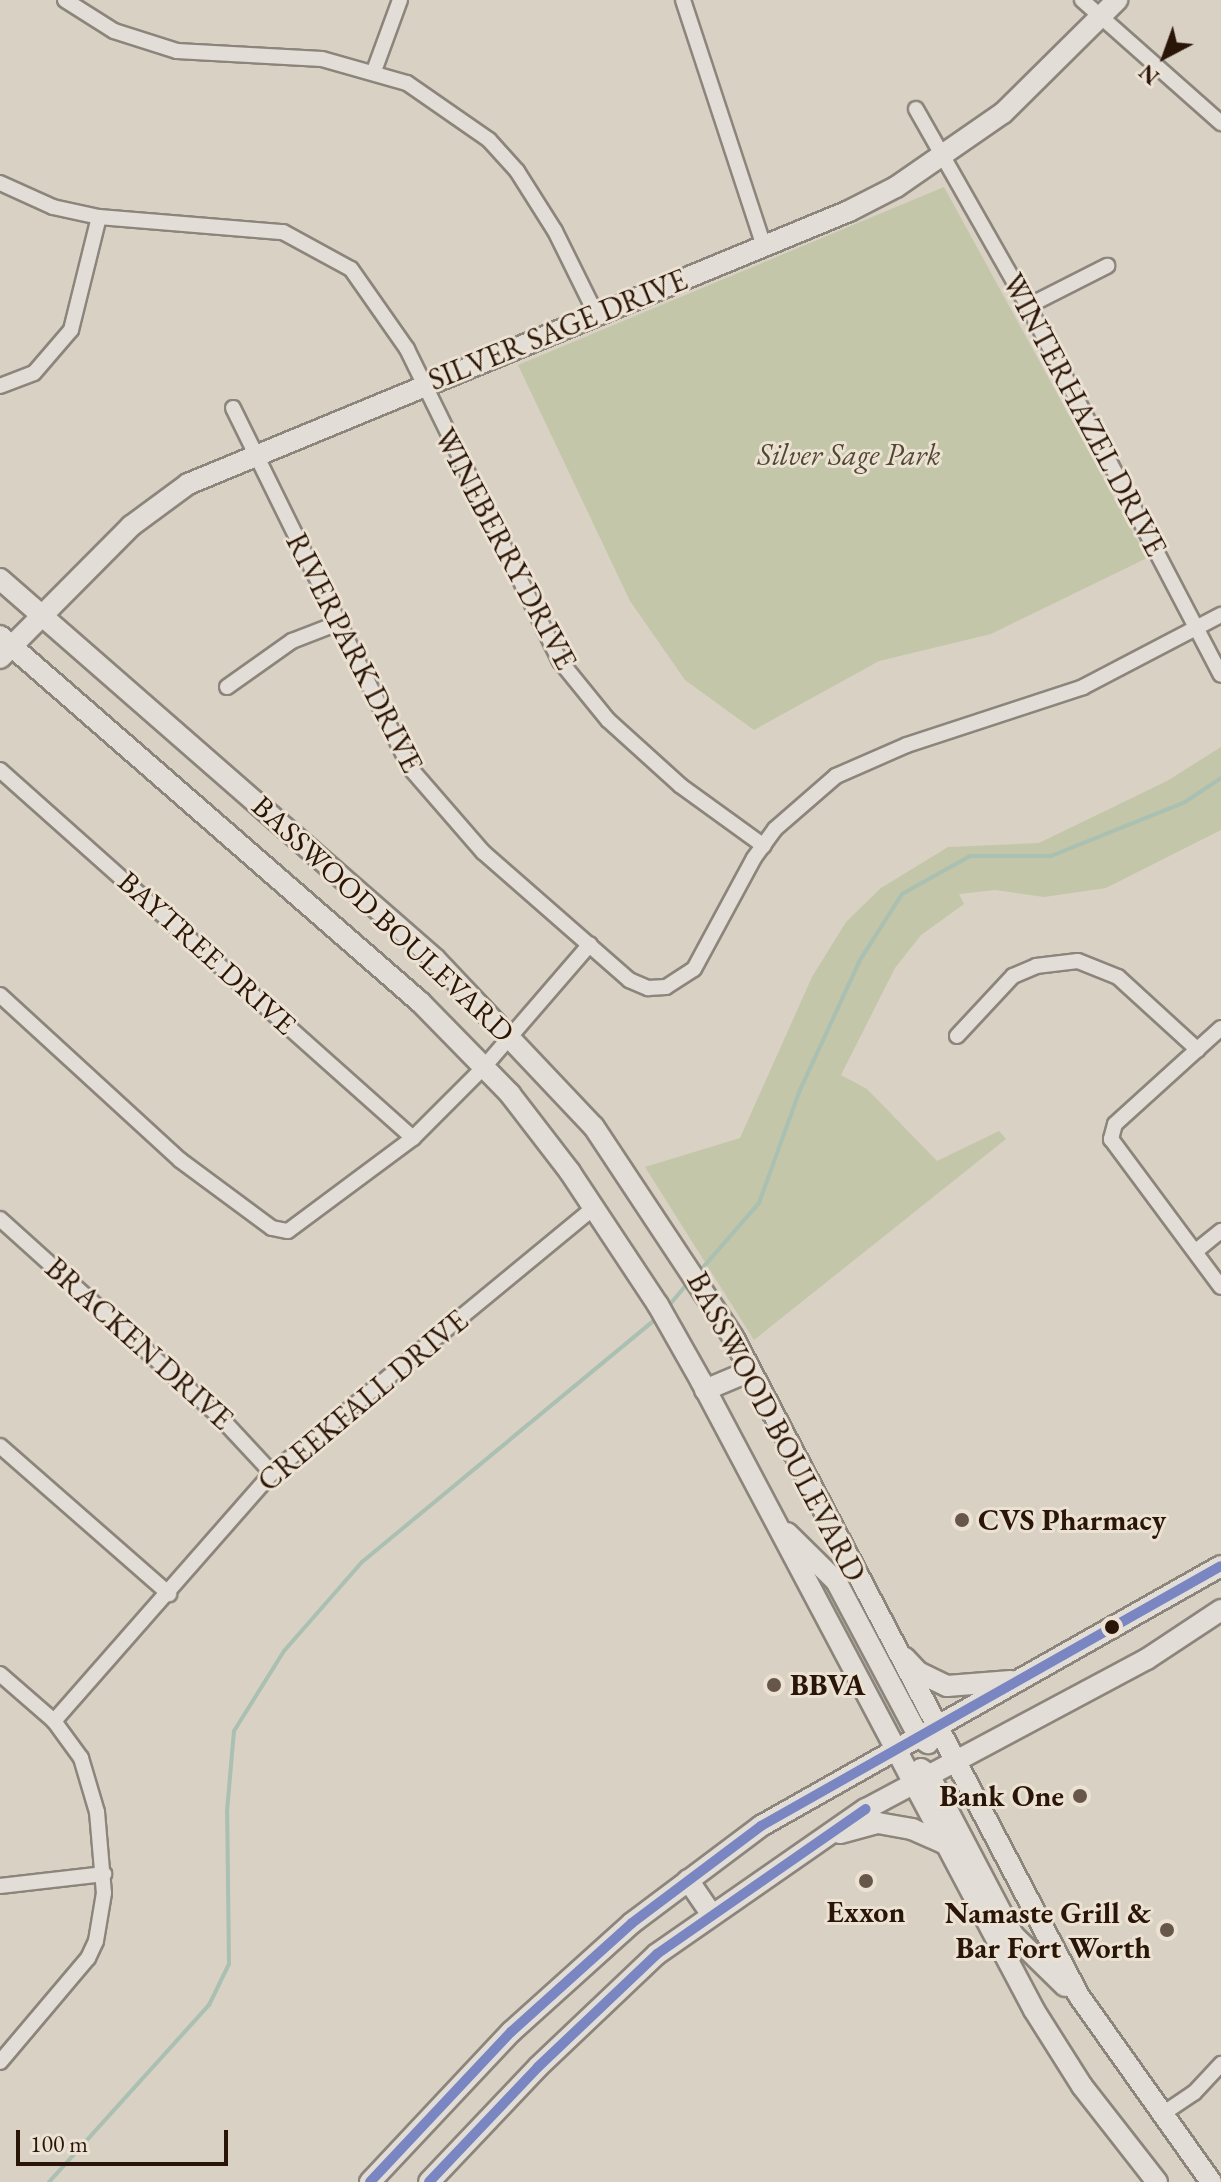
<!DOCTYPE html>
<style>
body{margin:0}
#map{position:relative;width:1221px;height:2182px;overflow:hidden;background:#d9d1c3;font-family:"EB Garamond",serif}
div>[style]{position:absolute}
.green>*{inset:0;background:#c3c6a8}
.stream>*{height:4px;margin:-2px;padding:0 2px;transform-origin:2px;border-radius:2px;background:#a9c0b2}
.roads{filter:drop-shadow(2px 0 #8c857c) drop-shadow(-2px 0 #8c857c) drop-shadow(0 2px #8c857c) drop-shadow(0 -2px #8c857c)}
.street>*{height:14px;margin:-7px;padding:0 7px;transform-origin:7px;border-radius:7px;background:#e2ded7}
.secondary>*{height:20px;margin:-10px;padding:0 10px;transform-origin:10px;border-radius:10px;background:#e2ded7}
.bus-1>*{height:10px;margin:-5px;padding:0 5px;transform-origin:5px;border-radius:5px;background:#7986c2}
.dots>*{width:22px;height:22px;translate:-50% -50%;box-sizing:border-box;border:4px solid #ece2d3;border-radius:50%}
span{translate:-50% -50%;white-space:nowrap;text-align:center;line-height:1.15;-webkit-text-stroke:6px #ece2d3;paint-order:stroke}
.street-label{font-size:30px;color:#2a1509}
.park-label{font-size:30px;color:#524732;font-style:italic}
.poi-label{font-size:30px;color:#2a1509;font-weight:700}
.left{translate:0 -50%;text-align:left}
.right{translate:-100% -50%;text-align:right}
.north{position:absolute;left:1125px;top:16px;width:80px;height:80px;-webkit-text-stroke:6px #ece2d3;paint-order:stroke;rotate:221deg;font-size:22px;font-weight:700;line-height:32px;text-align:center;color:#2a1509}
.north::after{content:'';display:block;margin:auto;width:28px;height:36px;background:#2a1509;clip-path:polygon(50% 0,100% 100%,50% 72%,0 100%)}
.scale{position:absolute;left:16px;top:2130px;width:212px;height:36px;box-sizing:border-box;border:4px solid #2a1509;border-top:0;padding-left:10px;font-size:24px;line-height:28px;white-space:nowrap;color:#2a1509;-webkit-text-stroke:6px #ece2d3;paint-order:stroke}
</style>
<div id="map">
<div class="green">
<div style="clip-path:polygon(944px 187px,1147px 558px,991px 634px,879px 661px,754px 730px,685px 680px,630px 601px,518px 365px)"></div>
<div style="clip-path:polygon(1221px 747px,1221px 830px,1106px 888px,1044px 897px,995px 890px,959px 894px,964px 904px,921px 935px,895px 968px,841px 1075px,867px 1089px,937px 1161px,999px 1131px,1006px 1139px,754px 1340px,645px 1167px,740px 1138px,812px 977px,846px 922px,881px 888px,948px 847px,1039px 843px,1167px 781px)"></div>
</div>
<div class="stream">
<div style="left:698px;top:1273px;width:93px;rotate:-48.9deg"></div>
<div style="left:759px;top:1203px;width:120px;rotate:-70.1deg"></div>
<div style="left:800px;top:1090px;width:143px;rotate:-65.2deg"></div>
<div style="left:860px;top:960px;width:78px;rotate:-57.5deg"></div>
<div style="left:902px;top:894px;width:78px;rotate:-29.2deg"></div>
<div style="left:970px;top:856px;width:81px"></div>
<div style="left:1051px;top:856px;width:144px;rotate:-21.9deg"></div>
<div style="left:1185px;top:802px;width:43px;rotate:-33.7deg"></div>
<div style="left:666px;top:1309px;width:35px;rotate:-50deg"></div>
<div style="left:49px;top:2182px;width:239px;rotate:-47.9deg"></div>
<div style="left:209px;top:2005px;width:46px;rotate:-64deg"></div>
<div style="left:229px;top:1964px;width:153px;rotate:-90.7deg"></div>
<div style="left:227px;top:1811px;width:80px;rotate:-85deg"></div>
<div style="left:234px;top:1731px;width:94px;rotate:-58deg"></div>
<div style="left:284px;top:1651px;width:118px;rotate:-48.8deg"></div>
<div style="left:362px;top:1562px;width:383px;rotate:-39.6deg"></div>
</div>
<div class="roads">
<div class="street">
<div style="left:65px;top:0;width:58px;rotate:32.3deg"></div>
<div style="left:114px;top:31px;width:66px;rotate:17.6deg"></div>
<div style="left:177px;top:51px;width:145px;rotate:3.2deg"></div>
<div style="left:322px;top:59px;width:88px;rotate:15.8deg"></div>
<div style="left:407px;top:83px;width:100px;rotate:34.8deg"></div>
<div style="left:489px;top:140px;width:42px;rotate:47.9deg"></div>
<div style="left:517px;top:171px;width:71px;rotate:57.7deg"></div>
<div style="left:555px;top:231px;width:95px;rotate:63.7deg"></div>
<div style="left:683px;top:0;width:259px;rotate:71.8deg"></div>
<div style="left:1082px;top:0;width:186px;rotate:41.5deg"></div>
<div style="left:374px;top:71px;width:76px;rotate:-69.9deg"></div>
<div style="left:916px;top:109px;width:227px;rotate:60.4deg"></div>
<div style="left:1028px;top:306px;width:416px;rotate:62.4deg"></div>
<div style="left:0;top:183px;width:58px;rotate:24.4deg"></div>
<div style="left:53px;top:207px;width:47px;rotate:12.3deg"></div>
<div style="left:99px;top:217px;width:185px;rotate:4.7deg"></div>
<div style="left:283px;top:232px;width:77px;rotate:28.6deg"></div>
<div style="left:351px;top:269px;width:98px;rotate:55deg"></div>
<div style="left:407px;top:349px;width:347px;rotate:63.9deg"></div>
<div style="left:560px;top:661px;width:76px;rotate:50.9deg"></div>
<div style="left:608px;top:720px;width:98px;rotate:42.1deg"></div>
<div style="left:681px;top:786px;width:102px;rotate:35.9deg"></div>
<div style="left:1028px;top:306px;width:89px;rotate:-26.9deg"></div>
<div style="left:0;top:386px;width:36px;rotate:-21deg"></div>
<div style="left:34px;top:373px;width:57px;rotate:-49.3deg"></div>
<div style="left:71px;top:330px;width:116px;rotate:-76.1deg"></div>
<div style="left:233px;top:408px;width:401px;rotate:63.8deg"></div>
<div style="left:410px;top:768px;width:111px;rotate:49deg"></div>
<div style="left:483px;top:852px;width:194px;rotate:41.2deg"></div>
<div style="left:629px;top:980px;width:21px;rotate:23deg"></div>
<div style="left:648px;top:988px;width:18px;rotate:-3deg"></div>
<div style="left:666px;top:987px;width:33px;rotate:-33deg"></div>
<div style="left:694px;top:969px;width:126px;rotate:-61.6deg"></div>
<div style="left:754px;top:858px;width:36px;rotate:-54deg"></div>
<div style="left:775px;top:829px;width:81px;rotate:-41deg"></div>
<div style="left:836px;top:776px;width:77px;rotate:-23.6deg"></div>
<div style="left:907px;top:745px;width:185px;rotate:-18.2deg"></div>
<div style="left:1083px;top:687px;width:156px;rotate:-27.6deg"></div>
<div style="left:227px;top:687px;width:80px;rotate:-35.3deg"></div>
<div style="left:292px;top:641px;width:47px;rotate:-21.1deg"></div>
<div style="left:0;top:770px;width:553px;rotate:41.7deg"></div>
<div style="left:0;top:995px;width:244px;rotate:42.5deg"></div>
<div style="left:180px;top:1160px;width:114px;rotate:36.5deg"></div>
<div style="left:272px;top:1228px;width:16px;rotate:11deg"></div>
<div style="left:288px;top:1231px;width:156px;rotate:-36.6deg"></div>
<div style="left:413px;top:1138px;width:100px;rotate:-45deg"></div>
<div style="left:484px;top:1067px;width:162px;rotate:-49.2deg"></div>
<div style="left:1221px;top:1028px;width:143px;rotate:137.8deg"></div>
<div style="left:1115px;top:1124px;width:16px;rotate:105deg"></div>
<div style="left:1111px;top:1139px;width:184px;rotate:53.4deg"></div>
<div style="left:957px;top:1036px;width:82px;rotate:-47deg"></div>
<div style="left:1013px;top:976px;width:25px;rotate:-23deg"></div>
<div style="left:1036px;top:966px;width:42px;rotate:-6.8deg"></div>
<div style="left:1078px;top:961px;width:43px;rotate:21.8deg"></div>
<div style="left:1118px;top:977px;width:108px;rotate:42.4deg"></div>
<div style="left:0;top:1219px;width:295px;rotate:42deg"></div>
<div style="left:219px;top:1416px;width:78px;rotate:47.1deg"></div>
<div style="left:1196px;top:1251px;width:32px;rotate:-39deg"></div>
<div style="left:0;top:1446px;width:225px;rotate:41.2deg"></div>
<div style="left:0;top:1674px;width:72px;rotate:41deg"></div>
<div style="left:54px;top:1721px;width:46px;rotate:53.9deg"></div>
<div style="left:81px;top:1758px;width:56px;rotate:73.5deg"></div>
<div style="left:97px;top:1812px;width:81px;rotate:85.1deg"></div>
<div style="left:104px;top:1893px;width:49px;rotate:99.5deg"></div>
<div style="left:96px;top:1941px;width:19px;rotate:115deg"></div>
<div style="left:88px;top:1958px;width:136px;rotate:130.2deg"></div>
<div style="left:54px;top:1721px;width:330px;rotate:-48.7deg"></div>
<div style="left:272px;top:1473px;width:418px;rotate:-39.5deg"></div>
<div style="left:0;top:1886px;width:105px;rotate:-6.6deg"></div>
<div style="left:1161px;top:2115px;width:40px;rotate:-34deg"></div>
<div style="left:1194px;top:2093px;width:40px;rotate:-47deg"></div>
</div>
<div class="secondary">
<div style="left:0;top:579px;width:578px;rotate:41.14deg"></div>
<div style="left:435px;top:959px;width:231px;rotate:46.6deg"></div>
<div style="left:594px;top:1127px;width:252px;rotate:56.5deg"></div>
<div style="left:733px;top:1337px;width:744px;rotate:62.3deg"></div>
<div style="left:1079px;top:1996px;width:228px;rotate:54.6deg"></div>
<div style="left:0;top:636px;width:557px;rotate:41.07deg"></div>
<div style="left:420px;top:1002px;width:129px;rotate:45.6deg"></div>
<div style="left:510px;top:1094px;width:98px;rotate:52.4deg"></div>
<div style="left:570px;top:1172px;width:159px;rotate:56.5deg"></div>
<div style="left:658px;top:1305px;width:87px;rotate:60.5deg"></div>
<div style="left:701px;top:1381px;width:712px;rotate:62.1deg"></div>
<div style="left:1034px;top:2010px;width:90px;rotate:57.7deg"></div>
<div style="left:1082px;top:2086px;width:122px;rotate:52deg"></div>
<div style="left:0;top:658px;width:186px;rotate:-45.2deg"></div>
<div style="left:131px;top:526px;width:71px;rotate:-36.4deg"></div>
<div style="left:188px;top:484px;width:715px;rotate:-22.44deg"></div>
<div style="left:849px;top:211px;width:53px;rotate:-27.1deg"></div>
<div style="left:896px;top:187px;width:130px;rotate:-34.7deg"></div>
<div style="left:1003px;top:113px;width:161px;rotate:-44.7deg"></div>
<div style="left:705px;top:1390px;width:49px;rotate:-22.9deg"></div>
<div style="left:787px;top:1533px;width:69px;rotate:44.4deg"></div>
<div style="left:836px;top:1581px;width:177px;rotate:62deg"></div>
<div style="left:919px;top:1737px;width:11px;rotate:34deg"></div>
<div style="left:905px;top:1658px;width:19px;rotate:47deg"></div>
<div style="left:918px;top:1672px;width:32px;rotate:26deg"></div>
<div style="left:947px;top:1686px;width:64px;rotate:-4.5deg"></div>
<div style="left:921px;top:1769px;width:10px;rotate:37deg"></div>
<div style="left:929px;top:1775px;width:181px;rotate:62.3deg"></div>
<div style="left:1013px;top:1935px;width:73px;rotate:44.4deg"></div>
<div style="left:840px;top:1833px;width:39px;rotate:-15deg"></div>
<div style="left:878px;top:1823px;width:35px;rotate:10deg"></div>
<div style="left:912px;top:1829px;width:34px;rotate:24deg"></div>
<div style="left:688px;top:1880px;width:42px;rotate:55.6deg"></div>
<div style="left:370px;top:2182px;width:206px;rotate:-46.8deg"></div>
<div style="left:511px;top:2032px;width:163px;rotate:-42deg"></div>
<div style="left:632px;top:1923px;width:161px;rotate:-36.9deg"></div>
<div style="left:761px;top:1826px;width:528px;rotate:-29.48deg"></div>
<div style="left:429px;top:2182px;width:158px;rotate:-46.5deg"></div>
<div style="left:538px;top:2067px;width:164px;rotate:-43.5deg"></div>
<div style="left:657px;top:1954px;width:254px;rotate:-34.8deg"></div>
<div style="left:866px;top:1809px;width:319px;rotate:-28.1deg"></div>
<div style="left:1147px;top:1659px;width:89px;rotate:-33.5deg"></div>
</div>
</div>
<div class="bus-1">
<div style="left:370px;top:2182px;width:206px;rotate:-46.8deg"></div>
<div style="left:511px;top:2032px;width:163px;rotate:-42deg"></div>
<div style="left:632px;top:1923px;width:161px;rotate:-36.9deg"></div>
<div style="left:761px;top:1826px;width:528px;rotate:-29.48deg"></div>
<div style="left:429px;top:2182px;width:158px;rotate:-46.5deg"></div>
<div style="left:538px;top:2067px;width:164px;rotate:-43.5deg"></div>
<div style="left:657px;top:1954px;width:254px;rotate:-34.8deg"></div>
</div>
<div class="dots">
<div style="left:962px;top:1520px;background:#67574a"></div>
<div style="left:1112px;top:1627px;background:#2a1509"></div>
<div style="left:774px;top:1685px;background:#67574a"></div>
<div style="left:1080px;top:1796px;background:#67574a"></div>
<div style="left:866px;top:1881px;background:#67574a"></div>
<div style="left:1167px;top:1930px;background:#67574a"></div>
</div>
<div class="street-label">
<span style="left:558px;top:330px;rotate:-22deg">SILVER SAGE DRIVE</span>
<span style="left:1084px;top:415px;rotate:62deg">WINTERHAZEL DRIVE</span>
<span style="left:505px;top:549px;rotate:62deg">WINEBERRY DRIVE</span>
<span style="left:354px;top:653px;rotate:63deg">RIVERPARK DRIVE</span>
<span style="left:383px;top:919px;rotate:43deg">BASSWOOD BOULEVARD</span>
<span style="left:207px;top:953px;rotate:42deg">BAYTREE DRIVE</span>
<span style="left:139px;top:1344px;rotate:42deg">BRACKEN DRIVE</span>
<span style="left:363px;top:1401px;rotate:-40deg">CREEKFALL DRIVE</span>
<span style="left:776px;top:1427px;rotate:62deg">BASSWOOD BOULEVARD</span>
</div>
<div class="park-label">
<span style="left:849px;top:455px">Silver Sage Park</span>
</div>
<div class="poi-label">
<span class="left" style="left:978px;top:1520px">CVS Pharmacy</span>
<span class="left" style="left:790px;top:1685px">BBVA</span>
<span class="right" style="left:1064px;top:1796px">Bank One</span>
<span style="left:866px;top:1912px">Exxon</span>
<span class="right" style="left:1151px;top:1930px">Namaste Grill &amp;<br>Bar Fort Worth</span>
</div>
<div class="north">N</div>
<div class="scale">100 m</div>
</div>
